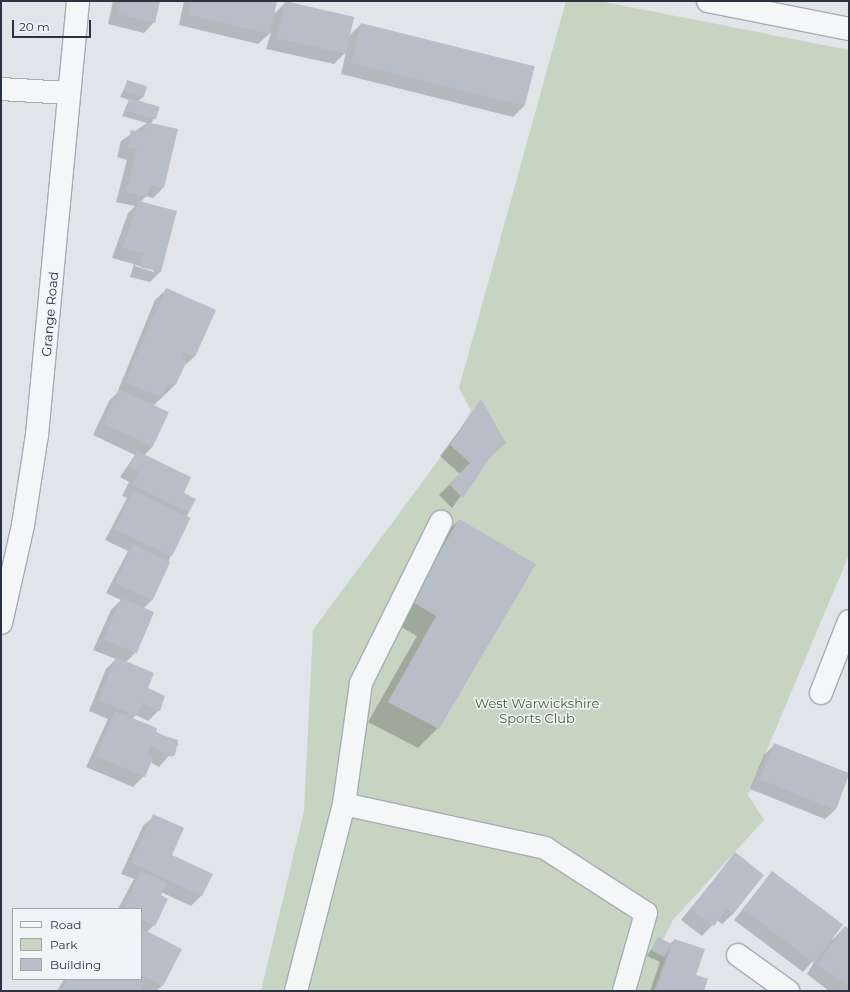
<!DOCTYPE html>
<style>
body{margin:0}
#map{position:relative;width:850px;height:992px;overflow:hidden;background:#e1e5ea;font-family:Montserrat,sans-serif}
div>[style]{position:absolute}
.green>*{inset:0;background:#c7d4c2}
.shadow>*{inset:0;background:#0003}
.building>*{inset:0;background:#b8bec7;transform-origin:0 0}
.roads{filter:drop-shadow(1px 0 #a6acb4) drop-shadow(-1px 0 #a6acb4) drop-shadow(0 1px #a6acb4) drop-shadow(0 -1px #a6acb4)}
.minor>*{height:22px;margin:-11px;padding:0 11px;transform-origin:11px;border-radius:11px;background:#f4f6f8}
span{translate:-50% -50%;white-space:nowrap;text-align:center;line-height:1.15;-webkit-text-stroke:3px #f1f4f7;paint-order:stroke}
.street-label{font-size:13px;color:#293342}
.park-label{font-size:13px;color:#3f5e36}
.frame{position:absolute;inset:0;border:2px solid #293342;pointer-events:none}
.legend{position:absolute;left:12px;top:908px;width:130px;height:72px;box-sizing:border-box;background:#f1f4f7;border:1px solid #a1a7af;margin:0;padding:5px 7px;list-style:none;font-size:12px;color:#293342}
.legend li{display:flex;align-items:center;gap:8px;height:20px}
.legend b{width:20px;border:1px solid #a1a7af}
.scale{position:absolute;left:12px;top:20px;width:79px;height:18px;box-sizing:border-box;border:2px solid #293342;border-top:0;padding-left:5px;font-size:12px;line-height:14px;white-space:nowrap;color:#293342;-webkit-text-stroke:3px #f1f4f7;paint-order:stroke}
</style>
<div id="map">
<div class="green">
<div style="clip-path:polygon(566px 1px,599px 1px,849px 50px,849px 555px,748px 795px,764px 820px,673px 920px,663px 940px,671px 944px,654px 991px,261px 991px,304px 811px,313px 630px,454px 439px,471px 411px,459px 388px)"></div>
</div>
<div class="shadow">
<div style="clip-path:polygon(113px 1px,159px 1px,154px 22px,144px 33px,108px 24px)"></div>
<div style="clip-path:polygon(184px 1px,276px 1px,273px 15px,286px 2px,348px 37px,361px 24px,524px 106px,513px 117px,341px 74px,346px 52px,334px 64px,266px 49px,271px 32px,258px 44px,179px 25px)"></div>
<div style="clip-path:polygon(evenodd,128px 81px,143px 97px,138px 101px,159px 107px,151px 124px,163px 188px,153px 198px,146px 196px,140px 203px,176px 212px,160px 272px,150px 282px,130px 277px,134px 264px,112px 258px,128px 213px,135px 206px,116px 202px,127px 160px,117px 157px,121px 141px,147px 123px,122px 116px,129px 100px,120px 97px,128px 81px,136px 265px,154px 270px,154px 272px,135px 266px,136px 265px)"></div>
<div style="clip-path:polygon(166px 290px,194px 357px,183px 367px,176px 384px,153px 406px,152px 447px,144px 456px,183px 494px,194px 499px,153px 599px,143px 609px,135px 653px,126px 662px,159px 710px,148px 721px,136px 715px,132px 719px,179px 744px,159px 767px,150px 762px,144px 776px,133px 787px,86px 767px,108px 719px,89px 711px,106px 669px,116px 659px,93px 650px,111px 610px,121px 600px,106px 593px,128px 551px,105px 540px,127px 498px,122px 496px,129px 482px,120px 477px,135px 455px,93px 435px,109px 401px,117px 393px,155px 300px)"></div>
<div style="clip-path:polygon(481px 401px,487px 460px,452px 508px,439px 495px,460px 474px,440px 456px)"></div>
<div style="clip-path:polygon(459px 520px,438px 728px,418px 748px,368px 722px,417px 636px,392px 622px,439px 540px)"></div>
<div style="clip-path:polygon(774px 745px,849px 774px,836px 809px,825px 819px,750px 789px,764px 755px)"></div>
<div style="clip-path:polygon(154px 816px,170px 855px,202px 895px,191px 906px,161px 892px,154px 925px,147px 932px,180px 949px,162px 986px,156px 991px,57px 991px,64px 979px,141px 979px,141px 909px,118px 909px,134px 879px,121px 874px,143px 826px)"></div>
<div style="clip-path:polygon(735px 854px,762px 875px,733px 914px,722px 924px,717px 920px,702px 936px,681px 920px)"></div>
<div style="clip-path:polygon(772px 872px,832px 940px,845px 927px,849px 931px,849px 991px,829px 991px,807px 974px,819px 954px,803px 972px,734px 920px)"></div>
<div style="clip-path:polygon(658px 939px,670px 944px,674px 940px,703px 991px,650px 991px,660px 962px,647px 956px)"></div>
</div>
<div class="building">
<div style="clip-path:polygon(121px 1px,160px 1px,155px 23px,118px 14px)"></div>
<div style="clip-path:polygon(192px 1px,277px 1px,270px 34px,189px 15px)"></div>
<div style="left:285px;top:1px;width:71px;height:38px;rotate:13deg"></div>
<div style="left:361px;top:23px;width:179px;height:41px;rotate:14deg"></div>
<div style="left:127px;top:80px;width:21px;height:12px;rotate:17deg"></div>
<div style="left:130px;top:98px;width:31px;height:13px;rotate:17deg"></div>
<div style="clip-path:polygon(146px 122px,178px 129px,164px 188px,150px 185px,147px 197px,126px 192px,137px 149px,127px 147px,131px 130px,144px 133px)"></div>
<div style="clip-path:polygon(139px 201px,177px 211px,161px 272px,140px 267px,144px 253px,122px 248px)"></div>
<div style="clip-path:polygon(166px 288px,216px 310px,195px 357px,182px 352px,186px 363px,176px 384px,167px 385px,162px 398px,125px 382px)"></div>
<div style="left:119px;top:389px;width:55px;height:38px;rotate:25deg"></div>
<div style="clip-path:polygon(481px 399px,506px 443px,490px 458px,463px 498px,449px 484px,470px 463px,450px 445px)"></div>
<div style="clip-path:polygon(137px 451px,191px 477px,184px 493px,196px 499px,189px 512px,132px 485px,139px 471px,129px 467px)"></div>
<div style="left:133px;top:490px;width:64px;height:43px;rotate:26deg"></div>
<div style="clip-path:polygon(459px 519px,536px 564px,439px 729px,388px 702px,436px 616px,411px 601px)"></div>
<div style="left:133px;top:545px;width:41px;height:42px;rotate:25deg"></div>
<div style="left:121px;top:598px;width:36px;height:45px;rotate:23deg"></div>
<div style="clip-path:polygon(116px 657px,154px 673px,148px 688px,165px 696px,160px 711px,142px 703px,137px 716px,98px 700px)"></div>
<div style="clip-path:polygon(115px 711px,157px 728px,156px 733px,178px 740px,175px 755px,171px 757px,150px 746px,147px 755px,153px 758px,145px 777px,96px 756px)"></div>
<div style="left:774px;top:743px;width:81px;height:39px;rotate:22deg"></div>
<div style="clip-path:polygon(153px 814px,184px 828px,172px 855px,213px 874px,202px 896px,131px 863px)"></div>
<div style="clip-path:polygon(735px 852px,764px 875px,733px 914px,727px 909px,714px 926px,691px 909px)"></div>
<div style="clip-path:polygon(141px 871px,167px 883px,161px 895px,168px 899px,155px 926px,141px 919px,141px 909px,123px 909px)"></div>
<div style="left:772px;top:871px;width:89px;height:48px;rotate:37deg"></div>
<div style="clip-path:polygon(845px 926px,849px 929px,849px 987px,817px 964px)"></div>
<div style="clip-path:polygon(141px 928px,182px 949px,163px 986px,141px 975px)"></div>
<div style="left:658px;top:937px;width:15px;height:15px;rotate:28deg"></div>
<div style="clip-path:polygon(674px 939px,705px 949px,696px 975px,708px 979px,704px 991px,656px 991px)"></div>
<div style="clip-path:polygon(68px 979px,134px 979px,143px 984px,140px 991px,65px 991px,62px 989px)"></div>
</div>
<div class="roads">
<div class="minor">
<div style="left:708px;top:1px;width:144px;rotate:11.2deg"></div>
<div style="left:1px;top:89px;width:68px;rotate:3.4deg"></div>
<div style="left:1px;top:623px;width:100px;rotate:-77.3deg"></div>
<div style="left:23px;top:525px;width:91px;rotate:-81.2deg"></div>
<div style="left:37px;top:435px;width:436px;rotate:-84.6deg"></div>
<div style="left:821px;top:693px;width:77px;rotate:-68.7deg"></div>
<div style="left:344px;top:804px;width:122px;rotate:-82deg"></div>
<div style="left:361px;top:683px;width:180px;rotate:-63.6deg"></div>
<div style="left:738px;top:955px;width:62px;rotate:35.8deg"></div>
<div style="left:296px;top:991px;width:193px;rotate:-75.6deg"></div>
<div style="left:344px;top:804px;width:206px;rotate:12.3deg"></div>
<div style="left:545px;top:848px;width:120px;rotate:32.8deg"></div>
<div style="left:646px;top:913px;width:81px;rotate:105.8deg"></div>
</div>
</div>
<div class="street-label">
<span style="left:50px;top:314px;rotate:-85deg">Grange Road</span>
</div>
<div class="park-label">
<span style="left:537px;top:711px">West Warwickshire<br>Sports Club</span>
</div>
<div class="frame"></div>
<ul class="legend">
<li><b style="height:5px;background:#f4f6f8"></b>Road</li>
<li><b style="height:11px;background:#c7d4c2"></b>Park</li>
<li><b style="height:11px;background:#b8bec7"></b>Building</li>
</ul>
<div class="scale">20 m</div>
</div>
